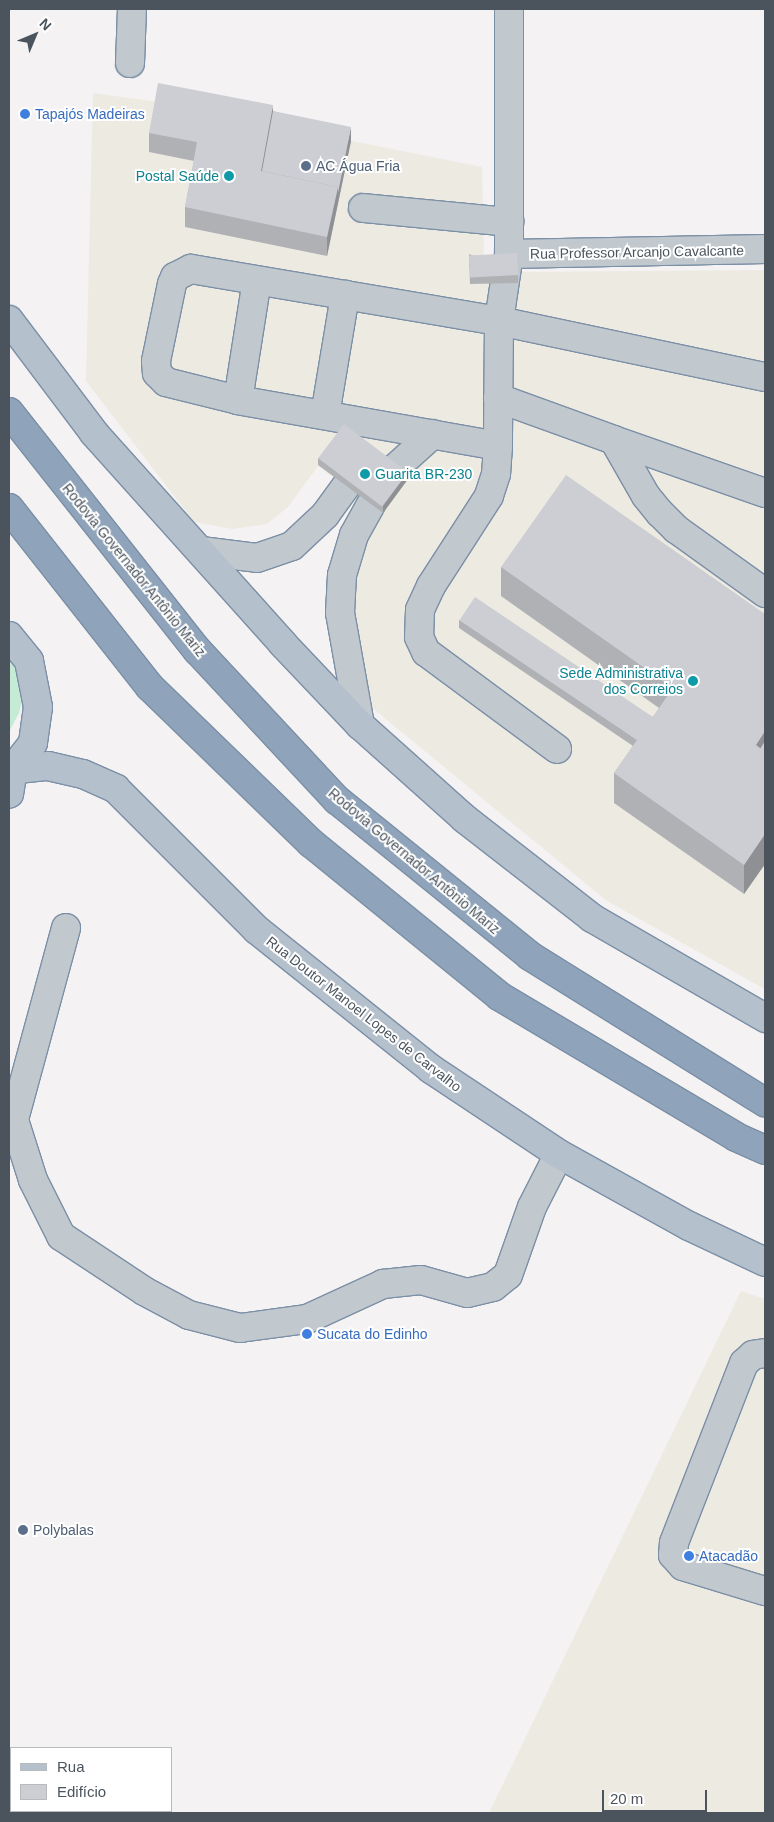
<!DOCTYPE html>
<meta charset="utf-8">
<style>
body{margin:0}
#map{position:relative;width:774px;height:1822px;overflow:hidden;background:#f4f2f2;font-family:Arial,sans-serif}
div>[style]{position:absolute}
.commercial>*{inset:0;background:#edeae2}
.green>*{inset:0;background:#c6ebd5}
.roads{filter:drop-shadow(1px 0 #7b8fa6) drop-shadow(-1px 0 #7b8fa6) drop-shadow(0 1px #7b8fa6) drop-shadow(0 -1px #7b8fa6)}
.minor>*{height:28px;margin:-14px;padding:0 14px;transform-origin:14px;border-radius:14px;background:#c1c8ce}
.major>*{height:28px;margin:-14px;padding:0 14px;transform-origin:14px;border-radius:14px;background:#b5c0cd}
.highway>*{height:28px;margin:-14px;padding:0 14px;transform-origin:14px;border-radius:14px;background:#8fa4ba}
.wall>*{inset:0;background:#afb1b5}
.shaded-wall>*{inset:0;background:#8f9094}
.building>*{inset:0;background:#ccced3;transform-origin:0 0}
.dots>*{width:14px;height:14px;translate:-50% -50%;box-sizing:border-box;border:2px solid #fff;border-radius:50%}
span{translate:-50% -50%;white-space:nowrap;text-align:center;line-height:1.15;-webkit-text-stroke:4px #fff;paint-order:stroke}
.shop-label{font-size:14px;color:#366cbe}
.left{translate:0 -50%;text-align:left}
.service-label{font-size:14px;color:#4e5e75}
.culture-label{font-size:14px;color:#0d838f}
.right{translate:-100% -50%;text-align:right}
.street-label{font-size:14px;color:#4b545d}
.frame{position:absolute;inset:0;border:10px solid #4b545d;pointer-events:none}
.legend{position:absolute;left:10px;top:1747px;width:162px;height:65px;box-sizing:border-box;background:#fff;border:1px solid #b7bbbe;margin:0;padding:6px 9px;list-style:none;font-size:15px;color:#4b545d}
.legend li{display:flex;align-items:center;gap:10px;height:25px}
.legend b{width:25px;border:1px solid #b7bbbe}
.north{position:absolute;left:10px;top:10px;width:50px;height:50px;-webkit-text-stroke:4px #fff;paint-order:stroke;rotate:45deg;font-size:14px;font-weight:700;line-height:20px;text-align:center;color:#4b545d}
.north::after{content:'';display:block;margin:auto;width:18px;height:22px;background:#4b545d;clip-path:polygon(50% 0,100% 100%,50% 72%,0 100%)}
.scale{position:absolute;left:602px;top:1790px;width:105px;height:22px;box-sizing:border-box;border:2px solid #4b545d;border-top:0;padding-left:6px;font-size:15px;line-height:18px;white-space:nowrap;color:#4b545d;-webkit-text-stroke:4px #fff;paint-order:stroke}
</style>
<div id="map">
<div class="commercial">
<div style="clip-path:polygon(93px 93px,158px 102px,482px 167px,484px 261px,518px 272px,765px 270px,765px 989px,607px 901px,364px 701px,348px 614px,356px 548px,382px 513px,318px 466px,288px 507px,267px 524px,233px 529px,194px 522px,86px 381px)"></div>
<div style="clip-path:polygon(741px 1291px,765px 1299px,765px 1813px,489px 1813px)"></div>
</div>
<div class="green">
<div style="clip-path:polygon(9px 660px,16px 668px,24px 694px,19px 713px,9px 732px)"></div>
</div>
<div class="roads">
<div class="minor">
<div style="left:509px;top:9px;width:245px;rotate:90deg"></div>
<div style="left:509px;top:254px;width:68px;rotate:98.5deg"></div>
<div style="left:499px;top:321px;width:125px;rotate:90.5deg"></div>
<div style="left:498px;top:446px;width:264px;rotate:-170deg"></div>
<div style="left:238px;top:400px;width:74px;rotate:-166deg"></div>
<div style="left:166px;top:382px;width:13px;rotate:-135deg"></div>
<div style="left:157px;top:373px;width:12px;rotate:-95deg"></div>
<div style="left:156px;top:361px;width:79px;rotate:-78.3deg"></div>
<div style="left:172px;top:284px;width:8px;rotate:-67deg"></div>
<div style="left:175px;top:277px;width:18px;rotate:-27deg"></div>
<div style="left:191px;top:269px;width:312px;rotate:9.6deg"></div>
<div style="left:499px;top:321px;width:272px;rotate:11.9deg"></div>
<div style="left:130px;top:63px;width:54px;rotate:-87.9deg"></div>
<div style="left:363px;top:208px;width:147px;rotate:5.5deg"></div>
<div style="left:509px;top:254px;width:256px;rotate:-1.1deg"></div>
<div style="left:498px;top:398px;width:123px;rotate:19.9deg"></div>
<div style="left:238px;top:400px;width:121px;rotate:-81deg"></div>
<div style="left:325px;top:415px;width:122px;rotate:-80.5deg"></div>
<div style="left:498px;top:446px;width:28px;rotate:94deg"></div>
<div style="left:496px;top:474px;width:23px;rotate:108deg"></div>
<div style="left:489px;top:496px;width:107px;rotate:122.8deg"></div>
<div style="left:431px;top:586px;width:26px;rotate:115deg"></div>
<div style="left:420px;top:610px;width:27px;rotate:92deg"></div>
<div style="left:419px;top:637px;width:17px;rotate:65deg"></div>
<div style="left:426px;top:652px;width:163px;rotate:36.5deg"></div>
<div style="left:394px;top:469px;width:52px;rotate:-41.9deg"></div>
<div style="left:765px;top:493px;width:160px;rotate:-160.7deg"></div>
<div style="left:614px;top:440px;width:64px;rotate:60.3deg"></div>
<div style="left:646px;top:496px;width:22px;rotate:51deg"></div>
<div style="left:660px;top:513px;width:23px;rotate:45deg"></div>
<div style="left:676px;top:529px;width:110px;rotate:35.7deg"></div>
<div style="left:201px;top:551px;width:56px;rotate:7.1deg"></div>
<div style="left:257px;top:558px;width:37px;rotate:-19deg"></div>
<div style="left:292px;top:546px;width:45px;rotate:-43.2deg"></div>
<div style="left:325px;top:515px;width:36px;rotate:-54deg"></div>
<div style="left:360px;top:725px;width:114px;rotate:-100.1deg"></div>
<div style="left:340px;top:613px;width:38px;rotate:-87deg"></div>
<div style="left:342px;top:575px;width:42px;rotate:-73.3deg"></div>
<div style="left:354px;top:535px;width:35px;rotate:-61deg"></div>
<div style="left:66px;top:928px;width:199px;rotate:105.2deg"></div>
<div style="left:14px;top:1120px;width:63px;rotate:72.4deg"></div>
<div style="left:33px;top:1180px;width:63px;rotate:63.4deg"></div>
<div style="left:61px;top:1236px;width:100px;rotate:33.5deg"></div>
<div style="left:144px;top:1291px;width:51px;rotate:28.1deg"></div>
<div style="left:189px;top:1315px;width:53px;rotate:14.3deg"></div>
<div style="left:240px;top:1328px;width:68px;rotate:-7.7deg"></div>
<div style="left:307px;top:1319px;width:84px;rotate:-24.7deg"></div>
<div style="left:383px;top:1284px;width:38px;rotate:-6deg"></div>
<div style="left:421px;top:1280px;width:48px;rotate:15.8deg"></div>
<div style="left:467px;top:1293px;width:27px;rotate:-13deg"></div>
<div style="left:493px;top:1287px;width:19px;rotate:-39deg"></div>
<div style="left:508px;top:1275px;width:72px;rotate:-70.6deg"></div>
<div style="left:532px;top:1207px;width:59px;rotate:-63deg"></div>
<div style="left:765px;top:1353px;width:12px;rotate:171deg"></div>
<div style="left:753px;top:1355px;width:12px;rotate:138deg"></div>
<div style="left:744px;top:1363px;width:193px;rotate:111.3deg"></div>
<div style="left:674px;top:1543px;width:12px;rotate:95deg"></div>
<div style="left:673px;top:1555px;width:15px;rotate:48deg"></div>
<div style="left:683px;top:1566px;width:86px;rotate:17deg"></div>
</div>
<div class="major">
<div style="left:9px;top:320px;width:141px;rotate:53deg"></div>
<div style="left:94px;top:433px;width:283px;rotate:48.1deg"></div>
<div style="left:283px;top:644px;width:112px;rotate:46.5deg"></div>
<div style="left:360px;top:725px;width:141px;rotate:41.8deg"></div>
<div style="left:465px;top:819px;width:161px;rotate:37.9deg"></div>
<div style="left:592px;top:918px;width:200px;rotate:30deg"></div>
<div style="left:9px;top:636px;width:32px;rotate:51deg"></div>
<div style="left:29px;top:661px;width:47px;rotate:78.9deg"></div>
<div style="left:38px;top:707px;width:36px;rotate:98deg"></div>
<div style="left:33px;top:743px;width:33px;rotate:128deg"></div>
<div style="left:13px;top:769px;width:25px;rotate:99deg"></div>
<div style="left:9px;top:770px;width:39px;rotate:-6deg"></div>
<div style="left:48px;top:766px;width:36px;rotate:13deg"></div>
<div style="left:83px;top:774px;width:36px;rotate:24deg"></div>
<div style="left:116px;top:789px;width:199px;rotate:45deg"></div>
<div style="left:257px;top:930px;width:223px;rotate:38.6deg"></div>
<div style="left:431px;top:1069px;width:154px;rotate:33.6deg"></div>
<div style="left:559px;top:1154px;width:149px;rotate:29deg"></div>
<div style="left:689px;top:1226px;width:84px;rotate:25.3deg"></div>
</div>
<div class="highway">
<div style="left:9px;top:412px;width:305px;rotate:51.7deg"></div>
<div style="left:198px;top:651px;width:204px;rotate:47deg"></div>
<div style="left:337px;top:800px;width:248px;rotate:38.9deg"></div>
<div style="left:530px;top:956px;width:277px;rotate:31.9deg"></div>
<div style="left:9px;top:508px;width:228px;rotate:51.8deg"></div>
<div style="left:150px;top:687px;width:224px;rotate:44.1deg"></div>
<div style="left:311px;top:843px;width:242px;rotate:39.1deg"></div>
<div style="left:499px;top:996px;width:276px;rotate:30.7deg"></div>
<div style="left:736px;top:1137px;width:32px;rotate:24deg"></div>
</div>
</div>
<div class="wall">
<div style="clip-path:polygon(273px 111px,351px 141px,327px 256px,185px 227px,185px 207px,194px 161px,149px 152px,149px 133px)"></div>
<div style="clip-path:polygon(469px 254px,518px 275px,518px 283px,470px 284px)"></div>
<div style="clip-path:polygon(318px 458px,408px 479px,383px 513px,318px 465px)"></div>
<div style="clip-path:polygon(501px 567px,765px 614px,765px 864px,744px 894px,614px 803px,614px 773px,633px 746px,459px 628px,459px 620px,653px 717px,659px 708px,501px 596px)"></div>
</div>
<div class="shaded-wall">
<div style="clip-path:polygon(273px 105px,273px 125px,261px 177px,261px 171px)"></div>
<div style="clip-path:polygon(351px 127px,351px 141px,327px 256px,327px 237px)"></div>
<div style="clip-path:polygon(408px 472px,408px 479px,383px 513px,383px 506px)"></div>
<div style="clip-path:polygon(765px 731px,765px 761px,756px 745px)"></div>
<div style="clip-path:polygon(765px 834px,765px 864px,744px 894px,744px 865px)"></div>
</div>
<div class="building">
<div style="clip-path:polygon(158px 83px,273px 105px,261px 171px,338px 187px,327px 237px,185px 207px,197px 142px,149px 133px)"></div>
<div style="clip-path:polygon(273px 111px,351px 127px,338px 193px,338px 187px,262px 171px)"></div>
<div style="left:517px;top:253px;width:22px;height:48px;rotate:87deg"></div>
<div style="left:344px;top:424px;width:80px;height:43px;rotate:37deg"></div>
<div style="clip-path:polygon(566px 475px,765px 614px,765px 731px,756px 745px,765px 752px,765px 834px,744px 865px,614px 773px,673px 688px,501px 567px)"></div>
<div style="left:475px;top:597px;width:215px;height:28px;rotate:34deg"></div>
<div style="clip-path:polygon(765px 741px,765px 752px,760px 749px)"></div>
</div>
<div class="dots">
<div style="left:25px;top:114px;background:#3f7fe0"></div>
<div style="left:306px;top:166px;background:#5c6f8a"></div>
<div style="left:229px;top:176px;background:#0f9aa8"></div>
<div style="left:365px;top:474px;background:#0f9aa8"></div>
<div style="left:693px;top:681px;background:#0f9aa8"></div>
<div style="left:307px;top:1334px;background:#3f7fe0"></div>
<div style="left:23px;top:1530px;background:#5c6f8a"></div>
<div style="left:689px;top:1556px;background:#3f7fe0"></div>
</div>
<div class="shop-label">
<span class="left" style="left:35px;top:114px">Tapajós Madeiras</span>
<span class="left" style="left:317px;top:1334px">Sucata do Edinho</span>
<span class="left" style="left:699px;top:1556px">Atacadão</span>
</div>
<div class="service-label">
<span class="left" style="left:316px;top:166px">AC Água Fria</span>
<span class="left" style="left:33px;top:1530px">Polybalas</span>
</div>
<div class="culture-label">
<span class="right" style="left:219px;top:176px">Postal Saúde</span>
<span class="left" style="left:375px;top:474px">Guarita BR-230</span>
<span class="right" style="left:683px;top:681px">Sede Administrativa<br>dos Correios</span>
</div>
<div class="street-label">
<span style="left:637px;top:252px;rotate:-1deg">Rua Professor Arcanjo Cavalcante</span>
<span style="left:134px;top:570px;rotate:51deg">Rodovia Governador Antônio Mariz</span>
<span style="left:414px;top:861px;rotate:40deg">Rodovia Governador Antônio Mariz</span>
<span style="left:364px;top:1014px;rotate:38deg">Rua Doutor Manoel Lopes de Carvalho</span>
</div>
<div class="frame"></div>
<ul class="legend">
<li><b style="height:6px;background:#b5c0cd"></b>Rua</li>
<li><b style="height:14px;background:#ccced3"></b>Edifício</li>
</ul>
<div class="north">N</div>
<div class="scale">20 m</div>
</div>
